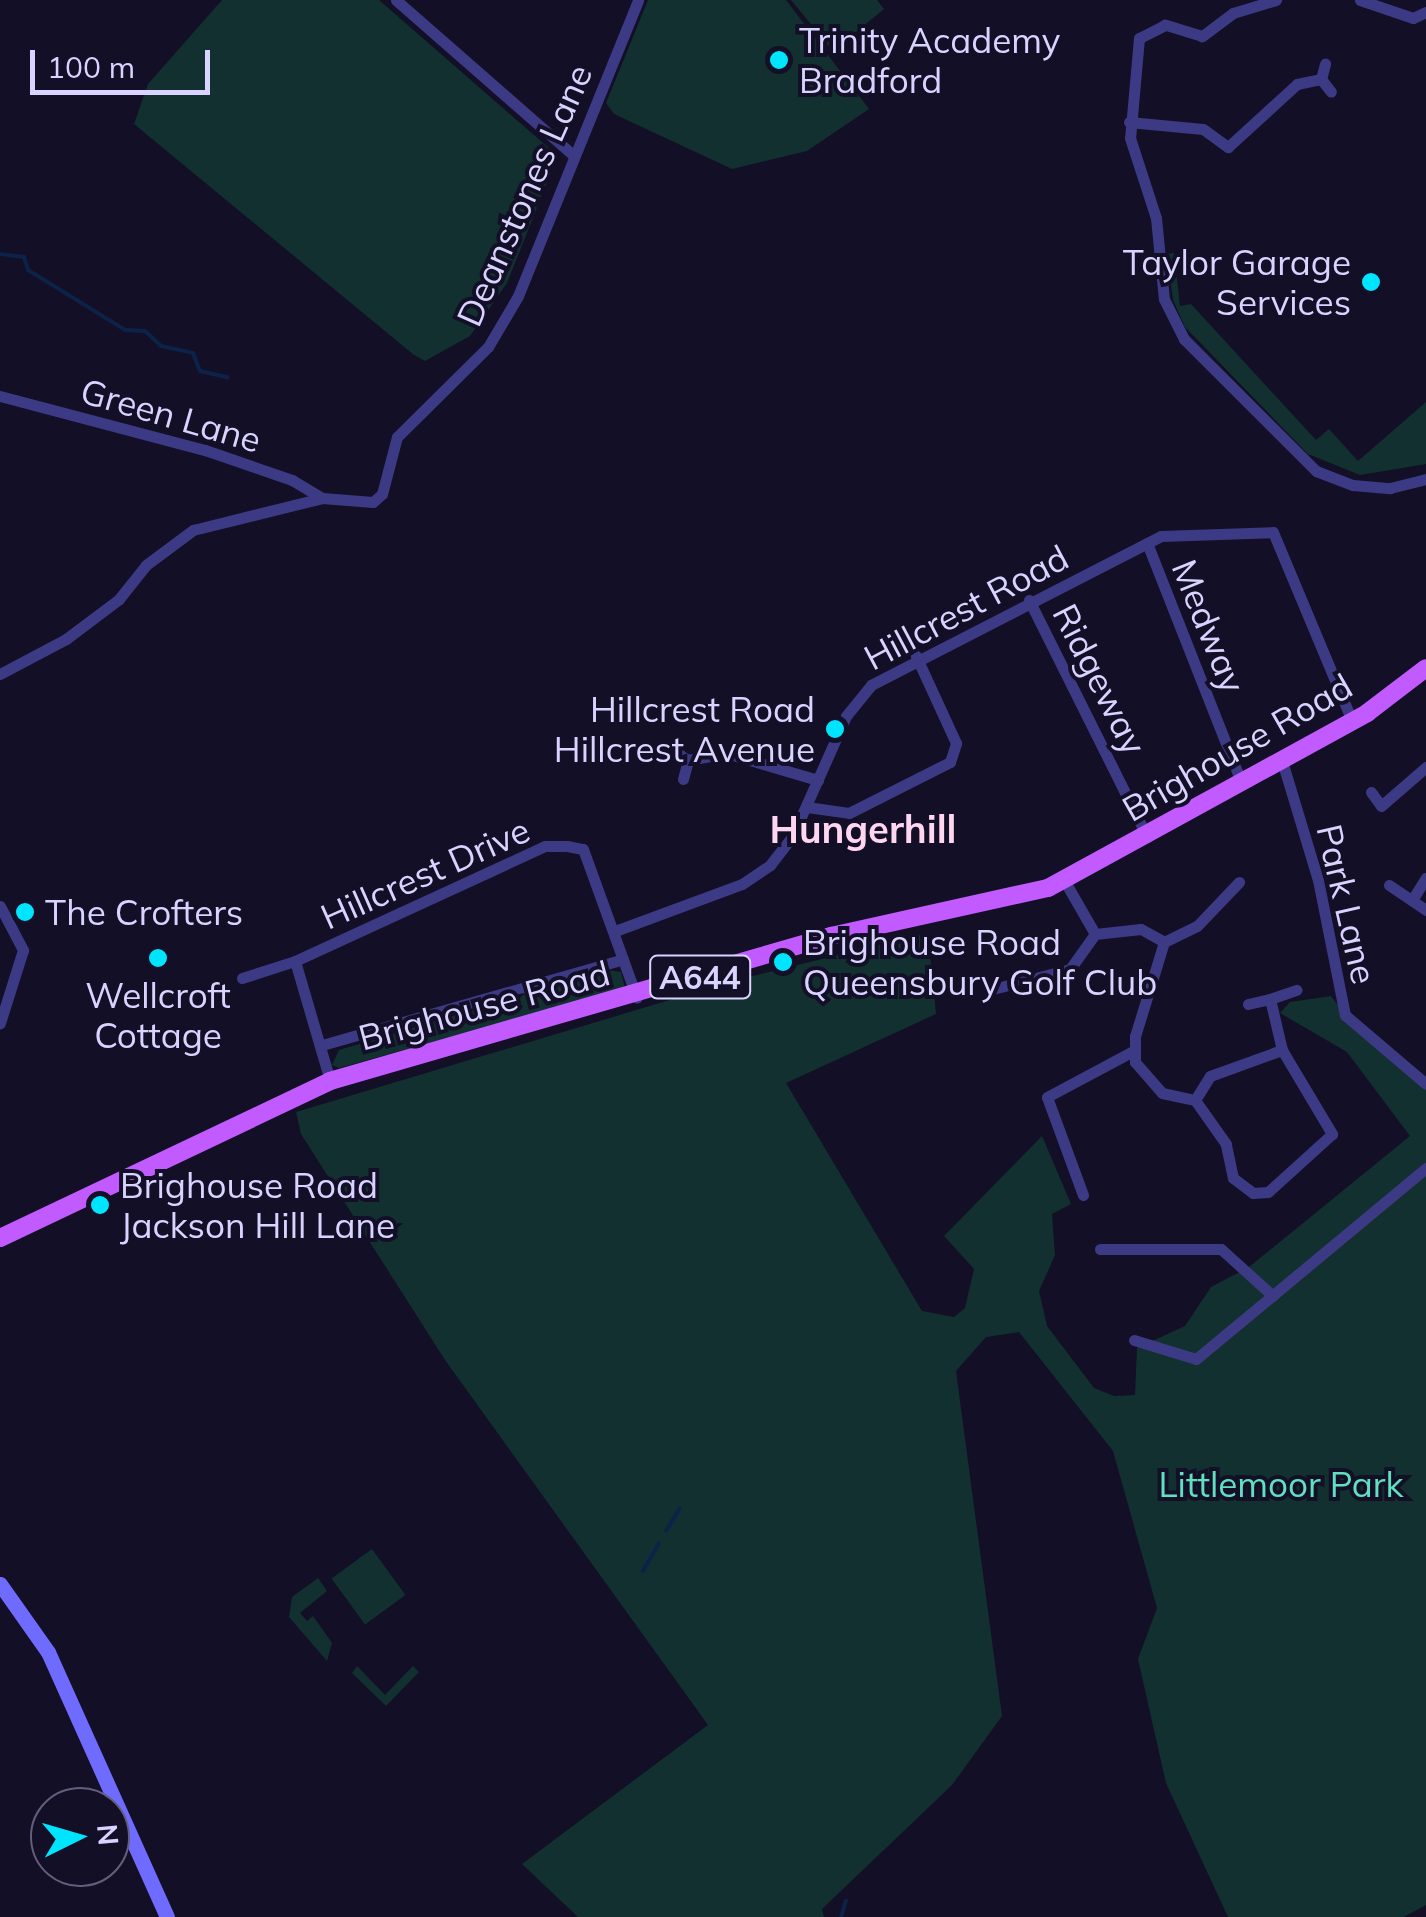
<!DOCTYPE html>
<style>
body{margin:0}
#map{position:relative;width:1426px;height:1917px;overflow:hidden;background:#130f26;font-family:Mulish,sans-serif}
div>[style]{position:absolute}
.green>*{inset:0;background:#12302f;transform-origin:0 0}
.stream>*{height:4px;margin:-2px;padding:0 2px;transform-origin:2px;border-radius:2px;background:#0c2248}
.street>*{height:11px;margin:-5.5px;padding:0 5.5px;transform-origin:5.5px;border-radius:5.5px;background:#3d3a85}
.secondary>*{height:15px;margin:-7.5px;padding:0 7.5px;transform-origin:7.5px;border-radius:7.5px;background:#6f6bff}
.primary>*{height:18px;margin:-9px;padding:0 9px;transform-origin:9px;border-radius:9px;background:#c25bff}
.dots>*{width:28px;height:28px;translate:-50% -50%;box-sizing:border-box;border:5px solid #130f26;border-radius:50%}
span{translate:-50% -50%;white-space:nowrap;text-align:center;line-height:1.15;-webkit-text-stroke:8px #130f26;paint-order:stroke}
.shield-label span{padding:2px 8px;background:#130f26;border:2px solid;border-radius:8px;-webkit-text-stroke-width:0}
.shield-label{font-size:32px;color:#d9d4ff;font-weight:700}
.poi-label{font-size:35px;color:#d9d4ff}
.left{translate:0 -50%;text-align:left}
.right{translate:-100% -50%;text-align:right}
.street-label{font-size:35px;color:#d9d4ff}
.park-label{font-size:35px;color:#5fe0c0}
.neighbourhood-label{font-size:38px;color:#ffd6f0;font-weight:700}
.north{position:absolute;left:30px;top:1787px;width:100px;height:100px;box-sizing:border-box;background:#130f26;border:2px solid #625e7d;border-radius:50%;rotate:85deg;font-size:28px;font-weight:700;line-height:40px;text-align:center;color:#d9d4ff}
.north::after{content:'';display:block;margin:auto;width:35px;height:45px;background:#00e5ff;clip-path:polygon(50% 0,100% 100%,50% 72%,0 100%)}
.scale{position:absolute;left:30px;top:50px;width:180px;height:45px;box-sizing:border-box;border:5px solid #d9d4ff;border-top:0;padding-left:12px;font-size:30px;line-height:35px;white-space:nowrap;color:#d9d4ff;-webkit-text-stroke:8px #130f26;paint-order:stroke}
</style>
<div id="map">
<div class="green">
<div style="clip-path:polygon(222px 0,379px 0,550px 149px,548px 180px,507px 283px,470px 336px,425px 361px,414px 355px,134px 124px,148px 84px)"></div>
<div style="clip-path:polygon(648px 0,786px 0,869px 109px,807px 151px,732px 169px,614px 114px,606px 103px)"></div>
<div style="clip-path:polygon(791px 0,877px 0,884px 9px,833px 51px)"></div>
<div style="clip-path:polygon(1174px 253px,1180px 306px,1191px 304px,1316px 440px,1329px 429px,1358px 461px,1426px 402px,1426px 464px,1360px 475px,1308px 454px,1185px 327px,1173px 300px,1167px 254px)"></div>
<div style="clip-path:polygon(928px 933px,936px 1014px,786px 1083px,922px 1311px,954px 1317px,965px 1308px,974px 1269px,944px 1236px,1042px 1136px,1071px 1204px,1052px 1214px,1055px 1255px,1039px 1291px,1047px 1326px,1094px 1388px,1114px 1396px,1135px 1395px,1137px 1348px,1185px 1326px,1211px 1287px,1249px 1267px,1410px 1136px,1347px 1052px,1280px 1013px,1290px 1002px,1331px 996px,1360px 1034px,1426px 1090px,1426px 1905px,1404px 1917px,1228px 1917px,1166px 1783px,1138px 1659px,1157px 1608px,1113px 1451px,1019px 1332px,986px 1337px,956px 1371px,1002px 1716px,952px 1785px,822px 1909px,824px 1917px,578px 1917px,522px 1864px,708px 1725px,445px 1360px,301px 1134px,296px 1112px,733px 981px)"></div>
<div style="clip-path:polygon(607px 970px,621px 972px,625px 988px,339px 1068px,332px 1065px,339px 1050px)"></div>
<div style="left:372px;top:1549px;width:57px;height:50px;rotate:54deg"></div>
<div style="clip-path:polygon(318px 1578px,327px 1591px,300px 1613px,307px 1621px,313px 1616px,332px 1643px,327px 1661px,289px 1617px,292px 1597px)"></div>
<div style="clip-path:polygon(357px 1666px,385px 1695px,413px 1666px,419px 1672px,386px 1706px,352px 1673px)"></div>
</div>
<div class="stream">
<div style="left:0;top:254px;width:24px;rotate:7deg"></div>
<div style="left:24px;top:257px;width:14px;rotate:73deg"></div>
<div style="left:28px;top:270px;width:114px;rotate:31.7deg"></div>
<div style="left:125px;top:330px;width:20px;rotate:3deg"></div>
<div style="left:145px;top:331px;width:22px;rotate:43deg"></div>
<div style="left:161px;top:346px;width:33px;rotate:12deg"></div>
<div style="left:193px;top:353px;width:19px;rotate:69deg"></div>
<div style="left:200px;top:371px;width:28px;rotate:13deg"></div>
<div style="left:666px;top:1531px;width:26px;rotate:-59deg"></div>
<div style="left:643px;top:1571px;width:32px;rotate:-60deg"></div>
<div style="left:841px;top:1917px;width:17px;rotate:-73deg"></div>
</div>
<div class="street">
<div style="left:396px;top:0;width:234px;rotate:41.2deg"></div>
<div style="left:1276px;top:0;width:45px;rotate:163.2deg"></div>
<div style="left:1233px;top:13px;width:39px;rotate:143deg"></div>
<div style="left:1202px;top:36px;width:39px;rotate:-163deg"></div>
<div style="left:1165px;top:25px;width:29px;rotate:153deg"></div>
<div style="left:1139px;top:38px;width:100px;rotate:95.1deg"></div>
<div style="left:1130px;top:138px;width:84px;rotate:72deg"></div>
<div style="left:1156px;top:218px;width:81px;rotate:84.4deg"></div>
<div style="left:1164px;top:299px;width:45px;rotate:63.4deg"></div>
<div style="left:1184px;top:339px;width:187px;rotate:45deg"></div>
<div style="left:1316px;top:471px;width:40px;rotate:21deg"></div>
<div style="left:1353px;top:485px;width:37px;rotate:5deg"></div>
<div style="left:1390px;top:488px;width:37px;rotate:-14deg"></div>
<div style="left:1360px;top:0;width:56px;rotate:18.8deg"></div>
<div style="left:1413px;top:18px;width:14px;rotate:-25deg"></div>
<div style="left:1321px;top:79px;width:16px;rotate:-75deg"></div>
<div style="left:1129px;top:122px;width:74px;rotate:5.4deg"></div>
<div style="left:1203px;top:129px;width:31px;rotate:36deg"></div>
<div style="left:1228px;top:147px;width:93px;rotate:-42.4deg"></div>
<div style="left:1297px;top:84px;width:25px;rotate:-12deg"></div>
<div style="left:1321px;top:79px;width:16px;rotate:52deg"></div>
<div style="left:0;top:396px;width:212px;rotate:14.8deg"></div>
<div style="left:205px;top:450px;width:92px;rotate:19deg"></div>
<div style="left:292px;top:480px;width:35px;rotate:31deg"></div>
<div style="left:322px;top:498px;width:51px;rotate:4.5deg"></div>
<div style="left:373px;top:502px;width:12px;rotate:-42deg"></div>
<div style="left:382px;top:494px;width:59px;rotate:-75.3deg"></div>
<div style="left:397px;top:437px;width:128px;rotate:-44.7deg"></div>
<div style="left:488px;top:347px;width:59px;rotate:-59.5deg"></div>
<div style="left:518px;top:296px;width:319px;rotate:-67.9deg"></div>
<div style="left:1147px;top:543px;width:259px;rotate:68.5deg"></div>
<div style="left:1029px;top:600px;width:265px;rotate:63.5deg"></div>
<div style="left:0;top:674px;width:75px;rotate:-27.9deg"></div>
<div style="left:66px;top:639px;width:66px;rotate:-37deg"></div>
<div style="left:119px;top:599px;width:43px;rotate:-51.5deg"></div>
<div style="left:146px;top:565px;width:59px;rotate:-36.7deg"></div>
<div style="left:193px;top:530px;width:133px;rotate:-13.9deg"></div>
<div style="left:672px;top:749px;width:19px;rotate:35deg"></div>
<div style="left:688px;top:760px;width:39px;rotate:-10deg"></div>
<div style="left:726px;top:753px;width:96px;rotate:16.4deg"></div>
<div style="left:1282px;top:761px;width:124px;rotate:73.2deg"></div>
<div style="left:1318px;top:880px;width:138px;rotate:78.7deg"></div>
<div style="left:1345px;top:1015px;width:106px;rotate:40.4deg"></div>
<div style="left:683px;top:779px;width:20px;rotate:-75deg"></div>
<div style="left:1371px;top:792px;width:17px;rotate:54deg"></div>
<div style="left:1381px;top:806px;width:60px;rotate:-40.9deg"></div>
<div style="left:807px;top:807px;width:42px;rotate:8.1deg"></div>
<div style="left:849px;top:813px;width:113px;rotate:-26.8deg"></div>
<div style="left:950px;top:762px;width:20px;rotate:-72deg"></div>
<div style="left:956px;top:743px;width:96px;rotate:-114.7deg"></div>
<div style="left:1064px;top:880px;width:62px;rotate:60.1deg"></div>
<div style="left:1095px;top:934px;width:46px;rotate:-6.2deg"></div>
<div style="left:1141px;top:929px;width:26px;rotate:29deg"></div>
<div style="left:1164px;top:942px;width:98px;rotate:107.1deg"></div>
<div style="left:1135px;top:1036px;width:26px;rotate:90deg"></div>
<div style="left:1135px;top:1062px;width:41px;rotate:48.9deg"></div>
<div style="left:1162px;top:1093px;width:34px;rotate:12deg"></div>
<div style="left:1195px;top:1100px;width:28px;rotate:-58deg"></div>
<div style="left:1210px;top:1076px;width:77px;rotate:-19.9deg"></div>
<div style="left:1282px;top:1050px;width:98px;rotate:59.2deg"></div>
<div style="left:1332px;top:1134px;width:86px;rotate:137.8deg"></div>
<div style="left:1268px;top:1192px;width:15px;rotate:176deg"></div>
<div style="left:1253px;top:1193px;width:25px;rotate:-143deg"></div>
<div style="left:1233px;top:1178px;width:35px;rotate:-102deg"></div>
<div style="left:1226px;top:1144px;width:54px;rotate:-125.2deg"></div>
<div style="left:1389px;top:885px;width:45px;rotate:34deg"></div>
<div style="left:1412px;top:900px;width:26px;rotate:-58deg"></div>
<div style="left:0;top:906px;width:50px;rotate:62.4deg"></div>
<div style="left:23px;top:950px;width:77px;rotate:107.5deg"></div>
<div style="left:615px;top:931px;width:135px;rotate:-20.3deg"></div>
<div style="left:742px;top:884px;width:34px;rotate:-34deg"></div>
<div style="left:770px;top:865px;width:36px;rotate:-52deg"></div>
<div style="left:792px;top:837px;width:133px;rotate:-65.9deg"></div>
<div style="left:846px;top:716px;width:40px;rotate:-51deg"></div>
<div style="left:871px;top:685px;width:326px;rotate:-27.2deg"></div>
<div style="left:1161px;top:536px;width:112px;rotate:-2deg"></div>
<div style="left:1273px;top:532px;width:205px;rotate:67.3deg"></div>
<div style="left:1164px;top:942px;width:37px;rotate:-26deg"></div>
<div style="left:1197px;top:926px;width:61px;rotate:-46.3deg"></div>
<div style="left:295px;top:961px;width:125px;rotate:73.7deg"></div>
<div style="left:242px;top:978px;width:56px;rotate:-17.8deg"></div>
<div style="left:295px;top:961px;width:275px;rotate:-24.7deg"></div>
<div style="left:545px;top:846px;width:22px"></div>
<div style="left:567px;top:846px;width:16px;rotate:11deg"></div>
<div style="left:583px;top:849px;width:158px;rotate:70.1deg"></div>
<div style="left:989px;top:990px;width:84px;rotate:-14.5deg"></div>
<div style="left:1070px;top:969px;width:43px;rotate:-54.5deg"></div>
<div style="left:1248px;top:1004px;width:23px;rotate:-13deg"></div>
<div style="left:322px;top:1045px;width:313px;rotate:-15.9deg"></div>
<div style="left:1282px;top:1050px;width:52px;rotate:-103.2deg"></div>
<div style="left:1270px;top:999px;width:28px;rotate:-19deg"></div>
<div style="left:1083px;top:1195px;width:104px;rotate:-110.2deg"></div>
<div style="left:1047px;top:1097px;width:100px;rotate:-28.1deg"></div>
<div style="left:1100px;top:1249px;width:121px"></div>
<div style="left:1221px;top:1249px;width:70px;rotate:42.1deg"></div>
<div style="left:1134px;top:1340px;width:65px;rotate:17deg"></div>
<div style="left:1196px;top:1359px;width:299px;rotate:-39.7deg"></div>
</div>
<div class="secondary">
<div style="left:0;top:1584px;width:83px;rotate:54.8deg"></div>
<div style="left:48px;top:1652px;width:290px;rotate:65.8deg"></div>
</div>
<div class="primary">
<div style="left:0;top:1238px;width:365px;rotate:-25.4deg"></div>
<div style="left:330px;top:1081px;width:522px;rotate:-16.14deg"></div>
<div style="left:831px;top:936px;width:222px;rotate:-12.5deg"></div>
<div style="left:1048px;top:888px;width:364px;rotate:-28.7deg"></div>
<div style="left:1367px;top:713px;width:74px;rotate:-37.3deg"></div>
</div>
<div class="dots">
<div style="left:779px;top:60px;background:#00e5ff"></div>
<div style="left:1371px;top:282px;background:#00e5ff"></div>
<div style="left:835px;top:729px;background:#00e5ff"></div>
<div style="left:25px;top:912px;background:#00e5ff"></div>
<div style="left:158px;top:958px;background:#00e5ff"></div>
<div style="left:783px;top:962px;background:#00e5ff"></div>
<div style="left:100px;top:1205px;background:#00e5ff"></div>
</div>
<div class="shield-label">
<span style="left:700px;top:977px">A644</span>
</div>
<div class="poi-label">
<span class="left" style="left:799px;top:60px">Trinity Academy<br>Bradford</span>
<span class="right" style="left:1351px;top:282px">Taylor Garage<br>Services</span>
<span class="right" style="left:815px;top:729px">Hillcrest Road<br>Hillcrest Avenue</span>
<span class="left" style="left:45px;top:912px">The Crofters</span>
<span class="left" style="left:803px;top:962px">Brighouse Road<br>Queensbury Golf Club</span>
<span style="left:158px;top:1015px">Wellcroft<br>Cottage</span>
<span class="left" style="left:120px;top:1205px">Brighouse Road<br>Jackson Hill Lane</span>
</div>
<div class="street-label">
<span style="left:524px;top:195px;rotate:-66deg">Deanstones Lane</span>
<span style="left:171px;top:415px;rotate:16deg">Green Lane</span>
<span style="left:966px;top:607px;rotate:-28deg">Hillcrest Road</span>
<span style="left:1209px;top:626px;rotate:68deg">Medway</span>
<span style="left:1100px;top:679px;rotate:63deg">Ridgeway</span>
<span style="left:1237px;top:747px;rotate:-30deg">Brighouse Road</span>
<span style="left:425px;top:873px;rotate:-24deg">Hillcrest Drive</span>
<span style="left:1347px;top:904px;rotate:77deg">Park Lane</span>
<span style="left:484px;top:1005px;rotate:-15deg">Brighouse Road</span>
</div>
<div class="park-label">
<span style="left:1281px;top:1484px">Littlemoor Park</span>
</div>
<div class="neighbourhood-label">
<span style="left:863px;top:830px">Hungerhill</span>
</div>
<div class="north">N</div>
<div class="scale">100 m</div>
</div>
